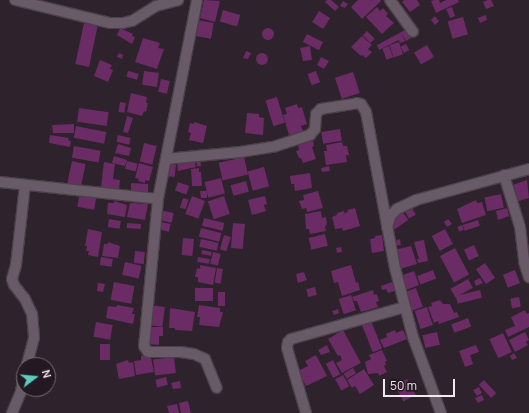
<!DOCTYPE html>
<style>
body{margin:0}
#map{position:relative;width:529px;height:413px;overflow:hidden;background:#2e222c;font-family:Manrope,sans-serif}
div>[style]{position:absolute}
.building>*{inset:0;background:#6b2b64;transform-origin:0 0}
.round{border-radius:50%}
.roads{filter:drop-shadow(1px 0 #4b4049) drop-shadow(-1px 0 #4b4049) drop-shadow(0 1px #4b4049) drop-shadow(0 -1px #4b4049)}
.minor>*{height:10px;margin:-5px;padding:0 5px;transform-origin:5px;border-radius:5px;background:#685a66}
span{translate:-50% -50%;white-space:nowrap;text-align:center;line-height:1.15;-webkit-text-stroke:3px #241822;paint-order:stroke}
.north{position:absolute;left:16px;top:357px;width:40px;height:40px;box-sizing:border-box;background:#241822;border:1px solid #766b74;border-radius:50%;rotate:74deg;font-size:11px;font-weight:700;line-height:16px;text-align:center;color:#f1e8f0}
.north::after{content:'';display:block;margin:auto;width:14px;height:18px;background:#5acebd;clip-path:polygon(50% 0,100% 100%,50% 72%,0 100%)}
.scale{position:absolute;left:383px;top:379px;width:72px;height:18px;box-sizing:border-box;border:2px solid #f1e8f0;border-top:0;padding-left:5px;font-size:12px;line-height:14px;white-space:nowrap;color:#f1e8f0;-webkit-text-stroke:3px #241822;paint-order:stroke}
</style>
<div id="map">
<div class="building">
<div style="clip-path:polygon(204px 0,220px 1px,215px 22px,200px 18px)"></div>
<div style="clip-path:polygon(327px 0,331px 0,339px 7px,335px 11px,325px 2px)"></div>
<div style="clip-path:polygon(358px 0,380px 0,381px 1px,362px 19px,351px 7px)"></div>
<div style="clip-path:polygon(404px 0,417px 0,420px 5px,410px 12px,402px 2px)"></div>
<div style="clip-path:polygon(434px 0,439px 0,440px 3px,446px 0,458px 0,459px 2px,436px 13px,431px 1px)"></div>
<div style="clip-path:polygon(488px 0,491px 0,494px 6px,486px 9px,483px 2px)"></div>
<div style="clip-path:polygon(343px 1px,348px 4px,345px 8px,340px 6px)"></div>
<div style="clip-path:polygon(377px 7px,380px 11px,383px 8px,388px 14px,386px 16px,394px 23px,382px 34px,366px 17px)"></div>
<div style="clip-path:polygon(452px 7px,455px 16px,450px 18px,446px 9px)"></div>
<div style="left:223px;top:10px;width:18px;height:12px;rotate:16deg"></div>
<div style="left:319px;top:11px;width:13px;height:13px;rotate:32deg"></div>
<div style="clip-path:polygon(486px 15px,487px 20px,480px 23px,478px 18px)"></div>
<div style="clip-path:polygon(435px 16px,439px 21px,435px 25px,431px 20px)"></div>
<div style="left:463px;top:17px;width:18px;height:16px;rotate:74deg"></div>
<div style="left:197px;top:20px;width:17px;height:16px;rotate:10deg"></div>
<div style="left:84px;top:23px;width:14px;height:42px;rotate:12deg"></div>
<div style="clip-path:polygon(120px 28px,133px 34px,132px 36px,135px 37px,132px 44px,117px 35px)"></div>
<div class="round" style="left:262px;top:28px;width:12px;height:12px"></div>
<div style="clip-path:polygon(405px 30px,411px 38px,406px 41px,401px 33px,405px 41px,400px 43px,399px 40px,379px 50px,377px 45px)"></div>
<div style="left:367px;top:31px;width:11px;height:6px;rotate:45deg"></div>
<div style="left:307px;top:34px;width:18px;height:9px;rotate:27deg"></div>
<div style="clip-path:polygon(362px 36px,372px 45px,368px 49px,372px 52px,366px 58px,362px 55px,361px 56px,351px 47px)"></div>
<div style="clip-path:polygon(143px 38px,160px 43px,158px 48px,164px 49px,157px 69px,135px 62px)"></div>
<div style="left:399px;top:42px;width:13px;height:10px;rotate:72deg"></div>
<div style="left:406px;top:44px;width:7px;height:6px;rotate:63deg"></div>
<div style="left:427px;top:45px;width:14px;height:15px;rotate:60deg"></div>
<div style="clip-path:polygon(310px 46px,312px 60px,303px 61px,300px 48px)"></div>
<div style="left:389px;top:46px;width:12px;height:7px;rotate:70deg"></div>
<div style="clip-path:polygon(246px 51px,251px 53px,248px 59px,243px 58px)"></div>
<div style="clip-path:polygon(119px 53px,123px 55px,122px 59px,117px 57px)"></div>
<div class="round" style="left:256px;top:53px;width:12px;height:12px"></div>
<div style="clip-path:polygon(321px 57px,329px 61px,324px 69px,317px 65px)"></div>
<div style="clip-path:polygon(100px 60px,112px 65px,110px 69px,113px 70px,108px 82px,94px 76px)"></div>
<div style="left:128px;top:71px;width:11px;height:6px;rotate:15deg"></div>
<div style="left:144px;top:71px;width:15px;height:14px;rotate:8deg"></div>
<div style="left:316px;top:71px;width:12px;height:9px;rotate:70deg"></div>
<div style="left:353px;top:72px;width:22px;height:19px;rotate:72deg"></div>
<div style="left:161px;top:79px;width:9px;height:13px;rotate:13deg"></div>
<div style="clip-path:polygon(131px 93px,147px 97px,146px 103px,148px 103px,146px 112px,144px 111px,142px 116px,127px 112px)"></div>
<div style="left:277px;top:97px;width:27px;height:12px;rotate:73deg"></div>
<div style="left:120px;top:102px;width:6px;height:10px;rotate:9deg"></div>
<div style="clip-path:polygon(297px 104px,298px 108px,302px 107px,307px 124px,301px 126px,303px 131px,289px 135px,283px 115px,287px 114px,285px 108px)"></div>
<div style="left:79px;top:108px;width:30px;height:14px;rotate:8deg"></div>
<div style="clip-path:polygon(247px 113px,259px 114px,259px 117px,264px 118px,263px 135px,245px 133px)"></div>
<div style="clip-path:polygon(127px 116px,133px 118px,128px 133px,123px 132px)"></div>
<div style="clip-path:polygon(194px 122px,207px 126px,203px 143px,189px 140px,191px 133px,188px 132px,190px 123px,194px 124px)"></div>
<div style="clip-path:polygon(74px 124px,74px 133px,53px 133px,52px 125px)"></div>
<div style="left:76px;top:126px;width:31px;height:12px;rotate:11deg"></div>
<div style="left:340px;top:129px;width:12px;height:19px;rotate:81deg"></div>
<div style="clip-path:polygon(50px 135px,69px 138px,68px 140px,71px 141px,70px 147px,49px 143px)"></div>
<div style="left:118px;top:135px;width:13px;height:7px;rotate:13deg"></div>
<div style="clip-path:polygon(313px 141px,314px 146px,312px 147px,316px 159px,303px 163px,301px 158px,299px 158px,296px 151px,299px 150px,298px 145px)"></div>
<div style="clip-path:polygon(342px 142px,343px 146px,347px 146px,349px 155px,346px 155px,347px 162px,326px 165px,324px 151px,327px 151px,326px 145px)"></div>
<div style="left:144px;top:143px;width:13px;height:19px;rotate:13deg"></div>
<div style="clip-path:polygon(118px 144px,131px 148px,129px 156px,115px 153px)"></div>
<div style="left:74px;top:146px;width:27px;height:12px;rotate:10deg"></div>
<div style="clip-path:polygon(114px 156px,127px 160px,125px 166px,112px 163px)"></div>
<div style="left:200px;top:157px;width:9px;height:4px;rotate:84deg"></div>
<div style="left:244px;top:157px;width:18px;height:26px;rotate:77deg"></div>
<div style="clip-path:polygon(194px 159px,196px 167px,178px 171px,177px 162px)"></div>
<div style="left:72px;top:161px;width:14px;height:23px;rotate:12deg"></div>
<div style="left:127px;top:161px;width:11px;height:8px;rotate:15deg"></div>
<div style="clip-path:polygon(104px 162px,115px 164px,113px 179px,120px 180px,119px 190px,101px 187px)"></div>
<div style="clip-path:polygon(139px 163px,153px 167px,149px 181px,145px 180px,145px 183px,138px 181px,139px 179px,135px 178px)"></div>
<div style="left:167px;top:164px;width:9px;height:12px;rotate:6deg"></div>
<div style="clip-path:polygon(329px 166px,330px 171px,322px 172px,321px 168px)"></div>
<div style="left:264px;top:167px;width:20px;height:17px;rotate:75deg"></div>
<div style="clip-path:polygon(199px 168px,199px 172px,201px 172px,202px 186px,192px 186px,191px 169px)"></div>
<div style="clip-path:polygon(310px 173px,312px 188px,295px 191px,294px 184px,291px 184px,290px 176px)"></div>
<div style="left:221px;top:178px;width:16px;height:17px;rotate:76deg"></div>
<div style="clip-path:polygon(527px 180px,529px 198px,515px 202px,510px 186px)"></div>
<div style="left:246px;top:181px;width:11px;height:16px;rotate:75deg"></div>
<div style="left:178px;top:182px;width:12px;height:9px;rotate:20deg"></div>
<div style="clip-path:polygon(131px 183px,148px 184px,148px 193px,131px 191px)"></div>
<div style="clip-path:polygon(200px 191px,207px 191px,207px 198px,201px 198px)"></div>
<div style="clip-path:polygon(318px 191px,323px 208px,307px 212px,306px 208px,302px 209px,299px 201px,304px 200px,303px 195px)"></div>
<div style="left:80px;top:192px;width:17px;height:15px;rotate:10deg"></div>
<div style="left:501px;top:194px;width:14px;height:17px;rotate:78deg"></div>
<div style="left:192px;top:196px;width:14px;height:19px;rotate:21deg"></div>
<div style="left:224px;top:196px;width:19px;height:17px;rotate:72deg"></div>
<div style="clip-path:polygon(265px 196px,267px 204px,264px 205px,266px 211px,252px 215px,248px 200px)"></div>
<div style="left:183px;top:198px;width:6px;height:10px;rotate:18deg"></div>
<div style="clip-path:polygon(476px 200px,477px 203px,482px 202px,486px 215px,462px 223px,457px 209px)"></div>
<div style="clip-path:polygon(114px 201px,127px 205px,125px 217px,107px 214px,108px 203px,114px 203px)"></div>
<div style="clip-path:polygon(130px 203px,148px 204px,145px 220px,127px 217px)"></div>
<div style="left:411px;top:206px;width:10px;height:8px;rotate:61deg"></div>
<div style="clip-path:polygon(355px 208px,360px 226px,343px 231px,342px 228px,335px 229px,332px 217px,337px 215px,337px 213px,344px 211px,344px 213px,348px 212px,347px 210px)"></div>
<div style="clip-path:polygon(507px 208px,509px 216px,498px 220px,496px 211px)"></div>
<div style="left:160px;top:210px;width:14px;height:10px;rotate:12deg"></div>
<div style="clip-path:polygon(321px 211px,322px 218px,326px 217px,327px 225px,325px 226px,326px 231px,310px 234px,309px 229px,306px 229px,305px 214px)"></div>
<div style="left:402px;top:211px;width:11px;height:17px;rotate:56deg"></div>
<div style="left:204px;top:218px;width:21px;height:8px;rotate:14deg"></div>
<div style="left:109px;top:219px;width:12px;height:8px;rotate:9deg"></div>
<div style="clip-path:polygon(448px 219px,452px 224px,447px 227px,444px 222px)"></div>
<div style="left:478px;top:220px;width:6px;height:16px;rotate:72deg"></div>
<div style="left:157px;top:221px;width:14px;height:8px;rotate:12deg"></div>
<div style="left:127px;top:223px;width:14px;height:5px;rotate:4deg"></div>
<div style="left:233px;top:223px;width:12px;height:25px;rotate:5deg"></div>
<div style="left:462px;top:225px;width:5px;height:5px;rotate:68deg"></div>
<div style="left:201px;top:228px;width:21px;height:9px;rotate:14deg"></div>
<div style="clip-path:polygon(88px 229px,102px 232px,98px 257px,88px 255px,89px 251px,86px 251px,87px 246px,85px 246px)"></div>
<div style="left:445px;top:229px;width:17px;height:15px;rotate:62deg"></div>
<div style="left:325px;top:234px;width:12px;height:17px;rotate:76deg"></div>
<div style="left:224px;top:235px;width:7px;height:15px;rotate:16deg"></div>
<div style="clip-path:polygon(382px 235px,384px 251px,372px 253px,370px 239px,375px 238px,375px 236px)"></div>
<div style="left:183px;top:238px;width:11px;height:17px;rotate:5deg"></div>
<div style="left:201px;top:239px;width:18px;height:8px;rotate:13deg"></div>
<div style="clip-path:polygon(400px 239px,401px 245px,395px 246px,394px 241px)"></div>
<div style="clip-path:polygon(424px 240px,428px 261px,418px 263px,417px 259px,419px 259px,414px 242px)"></div>
<div style="clip-path:polygon(108px 242px,120px 246px,118px 258px,102px 256px,104px 244px,108px 244px)"></div>
<div style="left:474px;top:245px;width:12px;height:11px;rotate:66deg"></div>
<div style="clip-path:polygon(411px 246px,417px 264px,397px 270px,394px 250px)"></div>
<div style="left:341px;top:247px;width:5px;height:5px;rotate:79deg"></div>
<div style="left:455px;top:248px;width:30px;height:17px;rotate:62deg"></div>
<div style="left:202px;top:250px;width:10px;height:4px;rotate:11deg"></div>
<div style="left:135px;top:251px;width:10px;height:12px;rotate:6deg"></div>
<div style="left:213px;top:252px;width:8px;height:12px;rotate:14deg"></div>
<div style="left:101px;top:257px;width:12px;height:8px;rotate:9deg"></div>
<div style="left:198px;top:257px;width:12px;height:5px;rotate:9deg"></div>
<div style="left:125px;top:262px;width:17px;height:13px;rotate:13deg"></div>
<div style="left:485px;top:263px;width:18px;height:11px;rotate:56deg"></div>
<div style="clip-path:polygon(200px 265px,216px 268px,213px 285px,198px 282px,198px 277px,195px 277px,197px 268px,200px 269px)"></div>
<div style="clip-path:polygon(351px 265px,356px 283px,358px 282px,360px 290px,342px 296px,338px 282px,334px 283px,331px 271px)"></div>
<div style="left:217px;top:268px;width:6px;height:15px;rotate:9deg"></div>
<div style="left:433px;top:270px;width:9px;height:17px;rotate:69deg"></div>
<div style="left:515px;top:270px;width:14px;height:13px;rotate:69deg"></div>
<div style="left:414px;top:271px;width:15px;height:20px;rotate:70deg"></div>
<div style="clip-path:polygon(304px 272px,307px 280px,298px 283px,296px 274px)"></div>
<div style="clip-path:polygon(480px 278px,483px 283px,476px 286px,474px 281px)"></div>
<div style="left:468px;top:279px;width:10px;height:20px;rotate:61deg"></div>
<div style="left:114px;top:282px;width:21px;height:18px;rotate:11deg"></div>
<div style="clip-path:polygon(392px 282px,395px 291px,388px 293px,386px 289px,382px 290px,381px 286px)"></div>
<div style="clip-path:polygon(98px 283px,105px 284px,103px 292px,97px 291px)"></div>
<div style="left:315px;top:287px;width:8px;height:9px;rotate:76deg"></div>
<div style="left:195px;top:288px;width:18px;height:13px"></div>
<div style="left:416px;top:288px;width:20px;height:12px;rotate:70deg"></div>
<div style="clip-path:polygon(373px 290px,374px 295px,377px 294px,379px 301px,376px 302px,378px 307px,361px 312px,357px 301px,354px 301px,352px 297px)"></div>
<div style="left:480px;top:290px;width:8px;height:25px;rotate:76deg"></div>
<div style="left:218px;top:292px;width:7px;height:14px"></div>
<div style="left:351px;top:295px;width:16px;height:13px;rotate:72deg"></div>
<div style="left:519px;top:297px;width:10px;height:9px;rotate:79deg"></div>
<div style="clip-path:polygon(440px 300px,443px 304px,450px 304px,454px 313px,457px 312px,459px 317px,439px 324px,438px 321px,434px 323px,428px 307px,432px 306px,431px 303px)"></div>
<div style="clip-path:polygon(117px 305px,134px 308px,132px 314px,135px 314px,133px 324px,106px 318px,108px 306px,116px 307px)"></div>
<div style="left:149px;top:305px;width:16px;height:20px;rotate:7deg"></div>
<div style="clip-path:polygon(199px 305px,220px 308px,220px 312px,223px 312px,219px 327px,199px 325px,200px 317px,197px 317px)"></div>
<div style="left:427px;top:307px;width:19px;height:13px;rotate:72deg"></div>
<div style="clip-path:polygon(170px 308px,195px 312px,192px 331px,175px 330px,175px 328px,169px 328px)"></div>
<div style="clip-path:polygon(338px 309px,339px 313px,334px 315px,332px 311px)"></div>
<div style="clip-path:polygon(525px 310px,527px 314px,529px 313px,529px 327px,508px 337px,505px 330px,515px 326px,511px 317px)"></div>
<div style="left:369px;top:316px;width:35px;height:10px;rotate:68deg"></div>
<div style="left:468px;top:318px;width:9px;height:18px;rotate:69deg"></div>
<div style="left:96px;top:322px;width:17px;height:15px;rotate:10deg"></div>
<div style="clip-path:polygon(149px 327px,163px 327px,163px 336px,159px 336px,159px 345px,148px 344px)"></div>
<div style="clip-path:polygon(343px 330px,361px 363px,342px 373px,336px 363px,342px 360px,340px 355px,338px 356px,328px 339px)"></div>
<div style="clip-path:polygon(395px 330px,396px 333px,403px 330px,407px 339px,384px 348px,380px 340px,387px 337px,386px 334px)"></div>
<div style="left:437px;top:332px;width:13px;height:15px;rotate:77deg"></div>
<div style="clip-path:polygon(525px 332px,529px 340px,526px 342px,528px 345px,515px 352px,509px 340px)"></div>
<div style="left:503px;top:333px;width:21px;height:15px;rotate:65deg"></div>
<div style="left:100px;top:344px;width:10px;height:16px"></div>
<div style="clip-path:polygon(327px 345px,330px 352px,321px 355px,318px 350px)"></div>
<div style="clip-path:polygon(476px 345px,479px 352px,470px 355px,473px 364px,465px 367px,459px 351px)"></div>
<div style="clip-path:polygon(382px 350px,387px 361px,385px 362px,386px 365px,384px 366px,387px 372px,379px 376px,378px 373px,368px 374px,365px 362px,371px 359px,369px 355px)"></div>
<div style="clip-path:polygon(514px 353px,517px 358px,512px 360px,510px 356px)"></div>
<div style="clip-path:polygon(147px 355px,148px 358px,151px 358px,154px 372px,136px 375px,134px 361px,141px 360px,141px 356px)"></div>
<div style="clip-path:polygon(316px 355px,327px 376px,306px 386px,298px 371px,308px 366px,305px 361px)"></div>
<div style="left:174px;top:357px;width:16px;height:21px;rotate:83deg"></div>
<div style="clip-path:polygon(128px 360px,129px 363px,133px 362px,135px 376px,119px 379px,116px 364px)"></div>
<div style="left:333px;top:360px;width:16px;height:8px;rotate:63deg"></div>
<div style="left:353px;top:368px;width:6px;height:11px;rotate:59deg"></div>
<div style="clip-path:polygon(364px 369px,374px 385px,360px 394px,355px 386px,352px 388px,347px 380px)"></div>
<div style="left:343px;top:375px;width:13px;height:9px;rotate:61deg"></div>
<div style="left:166px;top:377px;width:8px;height:11px;rotate:76deg"></div>
<div style="left:407px;top:379px;width:18px;height:14px;rotate:61deg"></div>
<div style="left:484px;top:380px;width:18px;height:7px;rotate:47deg"></div>
<div style="clip-path:polygon(180px 381px,181px 388px,173px 389px,171px 383px)"></div>
<div style="clip-path:polygon(479px 387px,482px 393px,477px 396px,473px 390px)"></div>
<div style="clip-path:polygon(482px 395px,484px 400px,478px 403px,475px 398px)"></div>
<div style="clip-path:polygon(188px 401px,191px 413px,181px 413px,179px 403px)"></div>
<div style="clip-path:polygon(177px 404px,179px 413px,169px 413px,167px 406px)"></div>
</div>
<div class="roads">
<div class="minor">
<div style="left:15px;top:0;width:98px;rotate:13.6deg"></div>
<div style="left:110px;top:23px;width:13px"></div>
<div style="left:123px;top:23px;width:9px;rotate:-13deg"></div>
<div style="left:132px;top:21px;width:28px;rotate:-32deg"></div>
<div style="left:156px;top:6px;width:23px;rotate:-15deg"></div>
<div style="left:197px;top:0;width:203px;rotate:101.1deg"></div>
<div style="left:158px;top:199px;width:148px;rotate:95.4deg"></div>
<div style="left:144px;top:346px;width:7px;rotate:56deg"></div>
<div style="left:148px;top:352px;width:32px"></div>
<div style="left:180px;top:352px;width:14px;rotate:8deg"></div>
<div style="left:194px;top:354px;width:12px;rotate:24deg"></div>
<div style="left:205px;top:359px;width:31px;rotate:68deg"></div>
<div style="left:390px;top:0;width:39px;rotate:54deg"></div>
<div style="left:166px;top:159px;width:74px;rotate:-5.4deg"></div>
<div style="left:240px;top:152px;width:36px;rotate:-9deg"></div>
<div style="left:276px;top:146px;width:36px;rotate:-18deg"></div>
<div style="left:310px;top:135px;width:8px;rotate:-50deg"></div>
<div style="left:315px;top:129px;width:15px;rotate:-86deg"></div>
<div style="left:316px;top:114px;width:7px;rotate:-45deg"></div>
<div style="left:321px;top:109px;width:36px;rotate:-9deg"></div>
<div style="left:357px;top:103px;width:4px;rotate:14deg"></div>
<div style="left:361px;top:104px;width:9px;rotate:58deg"></div>
<div style="left:366px;top:112px;width:159px;rotate:79.5deg"></div>
<div style="left:395px;top:268px;width:71px;rotate:75.4deg"></div>
<div style="left:413px;top:337px;width:81px;rotate:69.8deg"></div>
<div style="left:504px;top:175px;width:54px;rotate:72.9deg"></div>
<div style="left:520px;top:227px;width:35px;rotate:83deg"></div>
<div style="left:524px;top:262px;width:16px;rotate:72deg"></div>
<div style="left:0;top:182px;width:159px;rotate:6.1deg"></div>
<div style="left:25px;top:185px;width:81px;rotate:96.4deg"></div>
<div style="left:16px;top:265px;width:15px;rotate:106deg"></div>
<div style="left:12px;top:279px;width:6px;rotate:72deg"></div>
<div style="left:14px;top:285px;width:18px;rotate:52deg"></div>
<div style="left:25px;top:299px;width:17px;rotate:65deg"></div>
<div style="left:32px;top:314px;width:24px;rotate:85deg"></div>
<div style="left:34px;top:338px;width:28px;rotate:105deg"></div>
<div style="left:387px;top:227px;width:13px;rotate:-72deg"></div>
<div style="left:391px;top:215px;width:8px;rotate:-45deg"></div>
<div style="left:397px;top:209px;width:21px;rotate:-25deg"></div>
<div style="left:416px;top:200px;width:117px;rotate:-15.3deg"></div>
<div style="left:12px;top:413px;width:23px;rotate:-67deg"></div>
<div style="left:21px;top:392px;width:18px;rotate:-81deg"></div>
<div style="left:306px;top:413px;width:68px;rotate:-106.3deg"></div>
<div style="left:287px;top:348px;width:6px;rotate:-81deg"></div>
<div style="left:288px;top:342px;width:4px;rotate:-45deg"></div>
<div style="left:291px;top:339px;width:118px;rotate:-15.7deg"></div>
</div>
</div>
<div class="north">N</div>
<div class="scale">50 m</div>
</div>
